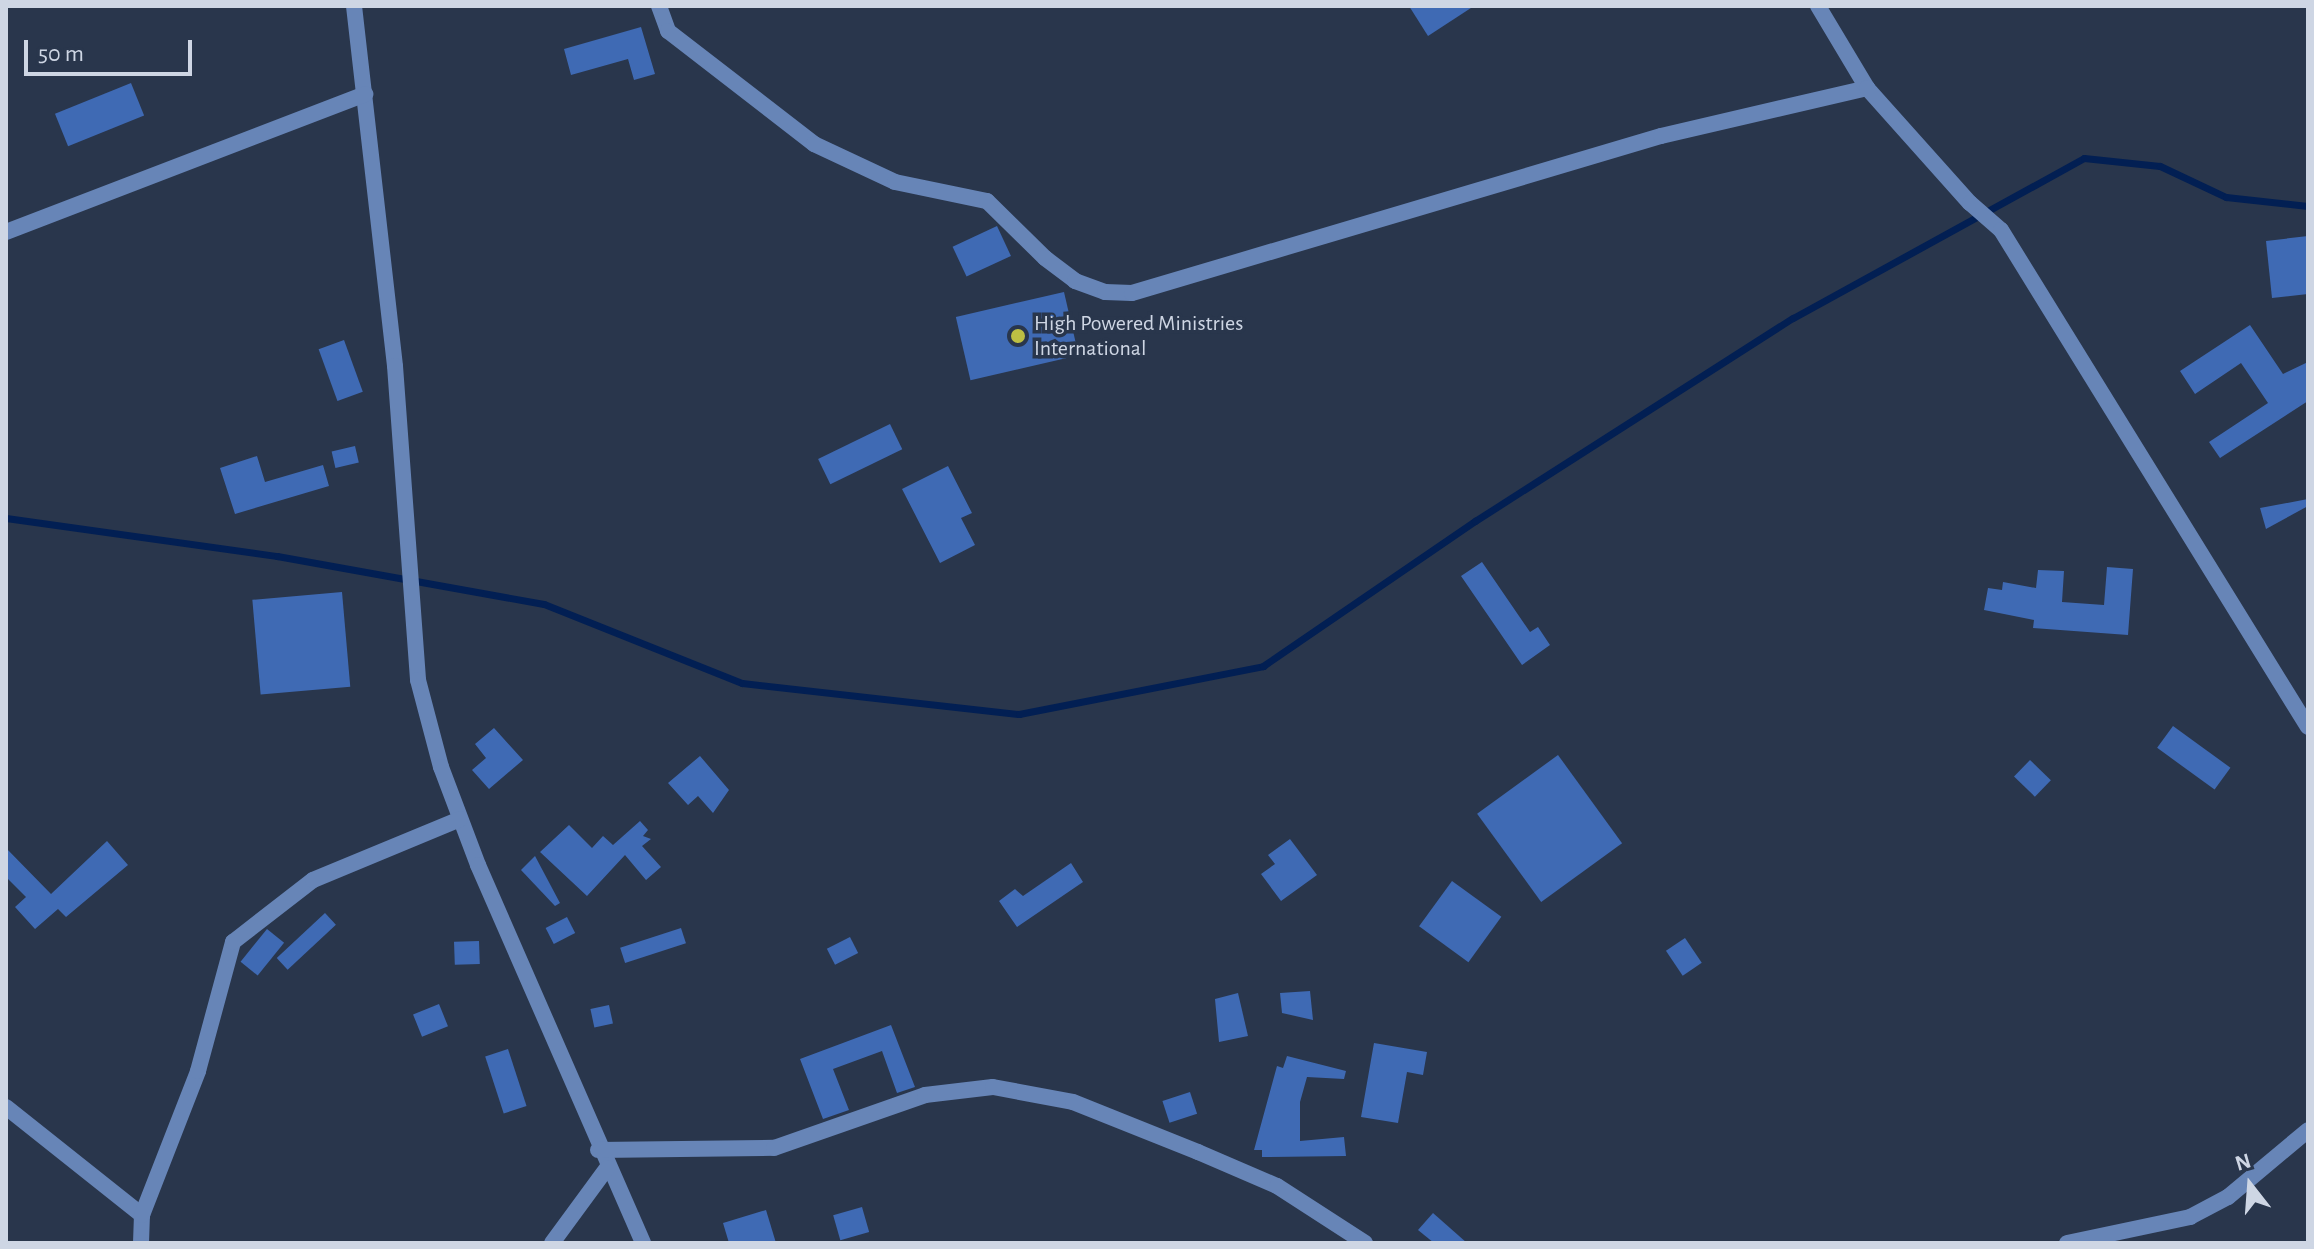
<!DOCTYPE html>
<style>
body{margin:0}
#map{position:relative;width:2314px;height:1249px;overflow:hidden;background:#29364c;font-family:"Alegreya Sans",sans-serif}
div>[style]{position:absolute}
.stream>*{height:7px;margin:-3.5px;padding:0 3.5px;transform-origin:3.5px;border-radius:3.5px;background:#021f53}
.building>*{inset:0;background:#3f6ab4;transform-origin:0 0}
.street>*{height:16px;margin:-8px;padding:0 8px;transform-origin:8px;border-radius:8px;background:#6785b7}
.dots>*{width:22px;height:22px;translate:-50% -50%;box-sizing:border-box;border:4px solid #29364c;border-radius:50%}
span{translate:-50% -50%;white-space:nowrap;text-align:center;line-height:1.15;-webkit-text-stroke:7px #29364c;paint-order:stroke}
.poi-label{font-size:22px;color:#ced6e4}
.left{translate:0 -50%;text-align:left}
.frame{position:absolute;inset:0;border:8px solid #ced6e4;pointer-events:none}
.north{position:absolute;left:2210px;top:1145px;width:80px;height:80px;-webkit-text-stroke:6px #29364c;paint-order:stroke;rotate:343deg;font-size:22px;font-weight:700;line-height:32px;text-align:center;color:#ced6e4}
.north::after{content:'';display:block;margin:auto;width:28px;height:36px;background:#ced6e4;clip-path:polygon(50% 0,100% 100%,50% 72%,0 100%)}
.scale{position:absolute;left:24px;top:40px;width:168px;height:36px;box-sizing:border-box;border:4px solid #ced6e4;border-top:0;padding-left:10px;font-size:24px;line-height:28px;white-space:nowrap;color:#ced6e4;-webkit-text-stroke:6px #29364c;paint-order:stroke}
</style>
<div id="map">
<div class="stream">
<div style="left:6px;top:518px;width:274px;rotate:8deg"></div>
<div style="left:277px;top:556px;width:271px;rotate:10.2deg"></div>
<div style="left:544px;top:604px;width:213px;rotate:21.8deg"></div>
<div style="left:742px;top:683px;width:279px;rotate:6.4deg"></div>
<div style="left:1019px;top:714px;width:249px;rotate:-11.1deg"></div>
<div style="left:1263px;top:666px;width:257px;rotate:-34.4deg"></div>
<div style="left:1475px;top:521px;width:377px;rotate:-32.6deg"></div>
<div style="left:1793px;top:318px;width:332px;rotate:-28.8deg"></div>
<div style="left:2084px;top:158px;width:76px;rotate:6deg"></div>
<div style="left:2160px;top:166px;width:73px;rotate:25.2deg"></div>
<div style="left:2226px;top:197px;width:82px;rotate:6.3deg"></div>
</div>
<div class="building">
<div style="clip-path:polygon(1409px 6px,1474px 6px,1428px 36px)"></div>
<div style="clip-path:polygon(641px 27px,655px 74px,634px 80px,628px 59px,571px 75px,564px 49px)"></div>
<div style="left:131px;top:83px;width:35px;height:82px;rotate:68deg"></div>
<div style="left:997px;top:226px;width:33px;height:49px;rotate:65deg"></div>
<div style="clip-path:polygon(2308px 236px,2308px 294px,2272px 298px,2266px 241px)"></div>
<div style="left:1064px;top:292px;width:65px;height:111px;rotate:77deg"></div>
<div style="clip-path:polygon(2250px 325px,2283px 374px,2308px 362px,2308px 401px,2220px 458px,2209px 442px,2268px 403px,2241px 363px,2195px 394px,2180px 371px)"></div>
<div style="left:344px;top:340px;width:55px;height:27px;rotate:70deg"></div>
<div style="left:890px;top:424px;width:28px;height:80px;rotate:64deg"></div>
<div style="left:355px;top:446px;width:17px;height:24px;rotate:77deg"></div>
<div style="clip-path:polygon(257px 456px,265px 482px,323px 465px,329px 486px,235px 514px,220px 468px)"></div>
<div style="clip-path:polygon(948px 466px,972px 513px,961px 518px,975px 545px,940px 563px,902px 489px)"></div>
<div style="clip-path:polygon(2308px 499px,2308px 506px,2266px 529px,2260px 508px)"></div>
<div style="clip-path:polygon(1482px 562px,1530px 632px,1538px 627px,1550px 645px,1522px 665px,1461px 576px)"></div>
<div style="clip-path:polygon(2107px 567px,2133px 569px,2128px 635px,2033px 628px,2034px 620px,1984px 610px,1988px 588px,2002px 590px,2003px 582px,2036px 588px,2038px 570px,2064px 571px,2062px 602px,2104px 605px)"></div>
<div style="left:342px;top:592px;width:95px;height:90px;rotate:85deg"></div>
<div style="left:2173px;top:726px;width:71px;height:27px;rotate:36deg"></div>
<div style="clip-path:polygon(494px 728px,523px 760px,489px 789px,472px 770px,486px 758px,475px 744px)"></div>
<div style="left:1558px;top:755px;width:109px;height:100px;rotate:54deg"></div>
<div style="clip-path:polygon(700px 756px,729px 790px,713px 813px,698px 796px,688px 805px,668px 783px)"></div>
<div style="left:2030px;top:760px;width:29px;height:23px;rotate:44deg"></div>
<div style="clip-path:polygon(640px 821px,648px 830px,643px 836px,651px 839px,642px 846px,661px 867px,646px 880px,625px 855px,587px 896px,540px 852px,569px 825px,592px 848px,603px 836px,613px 845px)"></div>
<div style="clip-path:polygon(1290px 839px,1317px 875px,1281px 901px,1261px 874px,1275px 864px,1268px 855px)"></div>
<div style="clip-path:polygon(107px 841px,128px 865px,66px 917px,58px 909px,35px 929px,15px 907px,26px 897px,6px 877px,6px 848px,51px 894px)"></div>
<div style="clip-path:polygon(535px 856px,560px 903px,555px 906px,521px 870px)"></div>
<div style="clip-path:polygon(1071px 863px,1083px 882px,1017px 927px,999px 901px,1015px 889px,1023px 896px)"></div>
<div style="left:1452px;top:881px;width:61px;height:56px;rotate:36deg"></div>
<div style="left:325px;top:913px;width:16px;height:66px;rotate:47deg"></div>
<div style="left:567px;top:917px;width:18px;height:24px;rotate:63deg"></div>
<div style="left:681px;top:928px;width:16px;height:64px;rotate:72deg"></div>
<div style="left:267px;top:929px;width:22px;height:42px;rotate:39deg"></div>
<div style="left:850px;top:937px;width:18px;height:26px;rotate:63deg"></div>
<div style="left:1685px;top:938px;width:30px;height:23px;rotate:56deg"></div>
<div style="left:479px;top:941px;width:23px;height:25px;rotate:88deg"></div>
<div style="clip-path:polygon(1310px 991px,1313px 1020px,1282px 1013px,1280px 993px)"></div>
<div style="clip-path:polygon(1238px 993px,1248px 1036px,1219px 1042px,1215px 999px)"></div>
<div style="left:439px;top:1004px;width:24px;height:28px;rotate:68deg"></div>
<div style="left:609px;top:1005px;width:19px;height:19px;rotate:78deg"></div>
<div style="clip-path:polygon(891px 1025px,915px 1087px,897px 1093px,882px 1051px,833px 1069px,849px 1110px,823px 1119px,800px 1059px)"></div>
<div style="clip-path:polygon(1374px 1043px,1427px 1052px,1423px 1075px,1407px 1072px,1398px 1123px,1361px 1117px)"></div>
<div style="left:508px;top:1049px;width:60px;height:24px;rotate:72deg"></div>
<div style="clip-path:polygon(1287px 1056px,1346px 1071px,1344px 1079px,1307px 1077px,1300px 1102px,1300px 1141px,1344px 1137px,1346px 1156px,1262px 1157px,1262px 1150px,1254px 1150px,1277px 1066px,1283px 1068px)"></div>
<div style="left:1190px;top:1092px;width:23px;height:29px;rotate:72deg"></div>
<div style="left:862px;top:1207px;width:26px;height:30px;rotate:74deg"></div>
<div style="clip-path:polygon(766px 1210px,776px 1243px,729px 1243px,723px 1223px)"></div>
<div style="clip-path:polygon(1433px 1213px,1467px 1243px,1434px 1243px,1418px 1230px)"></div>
</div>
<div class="street">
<div style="left:354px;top:6px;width:362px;rotate:83.5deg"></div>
<div style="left:395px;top:366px;width:315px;rotate:85.8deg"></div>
<div style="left:418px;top:680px;width:90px;rotate:75.2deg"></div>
<div style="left:441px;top:767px;width:105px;rotate:69.3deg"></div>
<div style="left:478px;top:865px;width:412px;rotate:66.4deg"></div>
<div style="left:659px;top:6px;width:27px;rotate:70deg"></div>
<div style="left:668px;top:31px;width:185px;rotate:37.7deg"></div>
<div style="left:814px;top:144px;width:89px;rotate:25.1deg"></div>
<div style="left:895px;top:182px;width:94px;rotate:11.7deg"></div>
<div style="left:987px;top:201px;width:81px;rotate:44.5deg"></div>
<div style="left:1045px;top:258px;width:38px;rotate:37deg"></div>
<div style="left:1075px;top:281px;width:32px;rotate:20deg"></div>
<div style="left:1105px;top:292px;width:27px;rotate:2deg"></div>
<div style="left:1132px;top:293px;width:552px;rotate:-16.53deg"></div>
<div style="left:1661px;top:136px;width:212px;rotate:-13.1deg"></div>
<div style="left:1818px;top:6px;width:96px;rotate:59.1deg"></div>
<div style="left:1867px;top:88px;width:154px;rotate:48.2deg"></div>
<div style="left:1970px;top:203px;width:41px;rotate:41.1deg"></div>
<div style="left:2001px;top:230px;width:584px;rotate:58.3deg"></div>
<div style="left:6px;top:232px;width:385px;rotate:-21deg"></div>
<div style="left:6px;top:1107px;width:174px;rotate:38.5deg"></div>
<div style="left:598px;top:1150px;width:176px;rotate:-0.7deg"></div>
<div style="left:774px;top:1148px;width:160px;rotate:-19.3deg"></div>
<div style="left:925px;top:1095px;width:68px;rotate:-6.7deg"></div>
<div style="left:993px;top:1087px;width:81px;rotate:10.6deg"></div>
<div style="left:1073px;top:1102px;width:135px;rotate:21.8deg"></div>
<div style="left:1198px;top:1152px;width:86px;rotate:23.3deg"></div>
<div style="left:1277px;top:1186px;width:105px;rotate:32.9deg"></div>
<div style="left:141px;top:1243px;width:28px;rotate:-88deg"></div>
<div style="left:142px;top:1215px;width:155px;rotate:-68.7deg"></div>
<div style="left:198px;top:1071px;width:134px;rotate:-74.8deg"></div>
<div style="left:233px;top:942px;width:101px;rotate:-37.8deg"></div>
<div style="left:313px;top:880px;width:159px;rotate:-22.5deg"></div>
<div style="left:552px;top:1243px;width:93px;rotate:-53.7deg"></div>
<div style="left:2067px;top:1243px;width:126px;rotate:-11.9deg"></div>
<div style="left:2190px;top:1217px;width:43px;rotate:-27.8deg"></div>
<div style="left:2228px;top:1197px;width:104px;rotate:-39.9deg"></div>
</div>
<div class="dots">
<div style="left:1018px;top:336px;background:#bdbf43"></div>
</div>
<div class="poi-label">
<span class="left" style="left:1034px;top:336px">High Powered Ministries<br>International</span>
</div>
<div class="frame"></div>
<div class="north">N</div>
<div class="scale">50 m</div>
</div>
